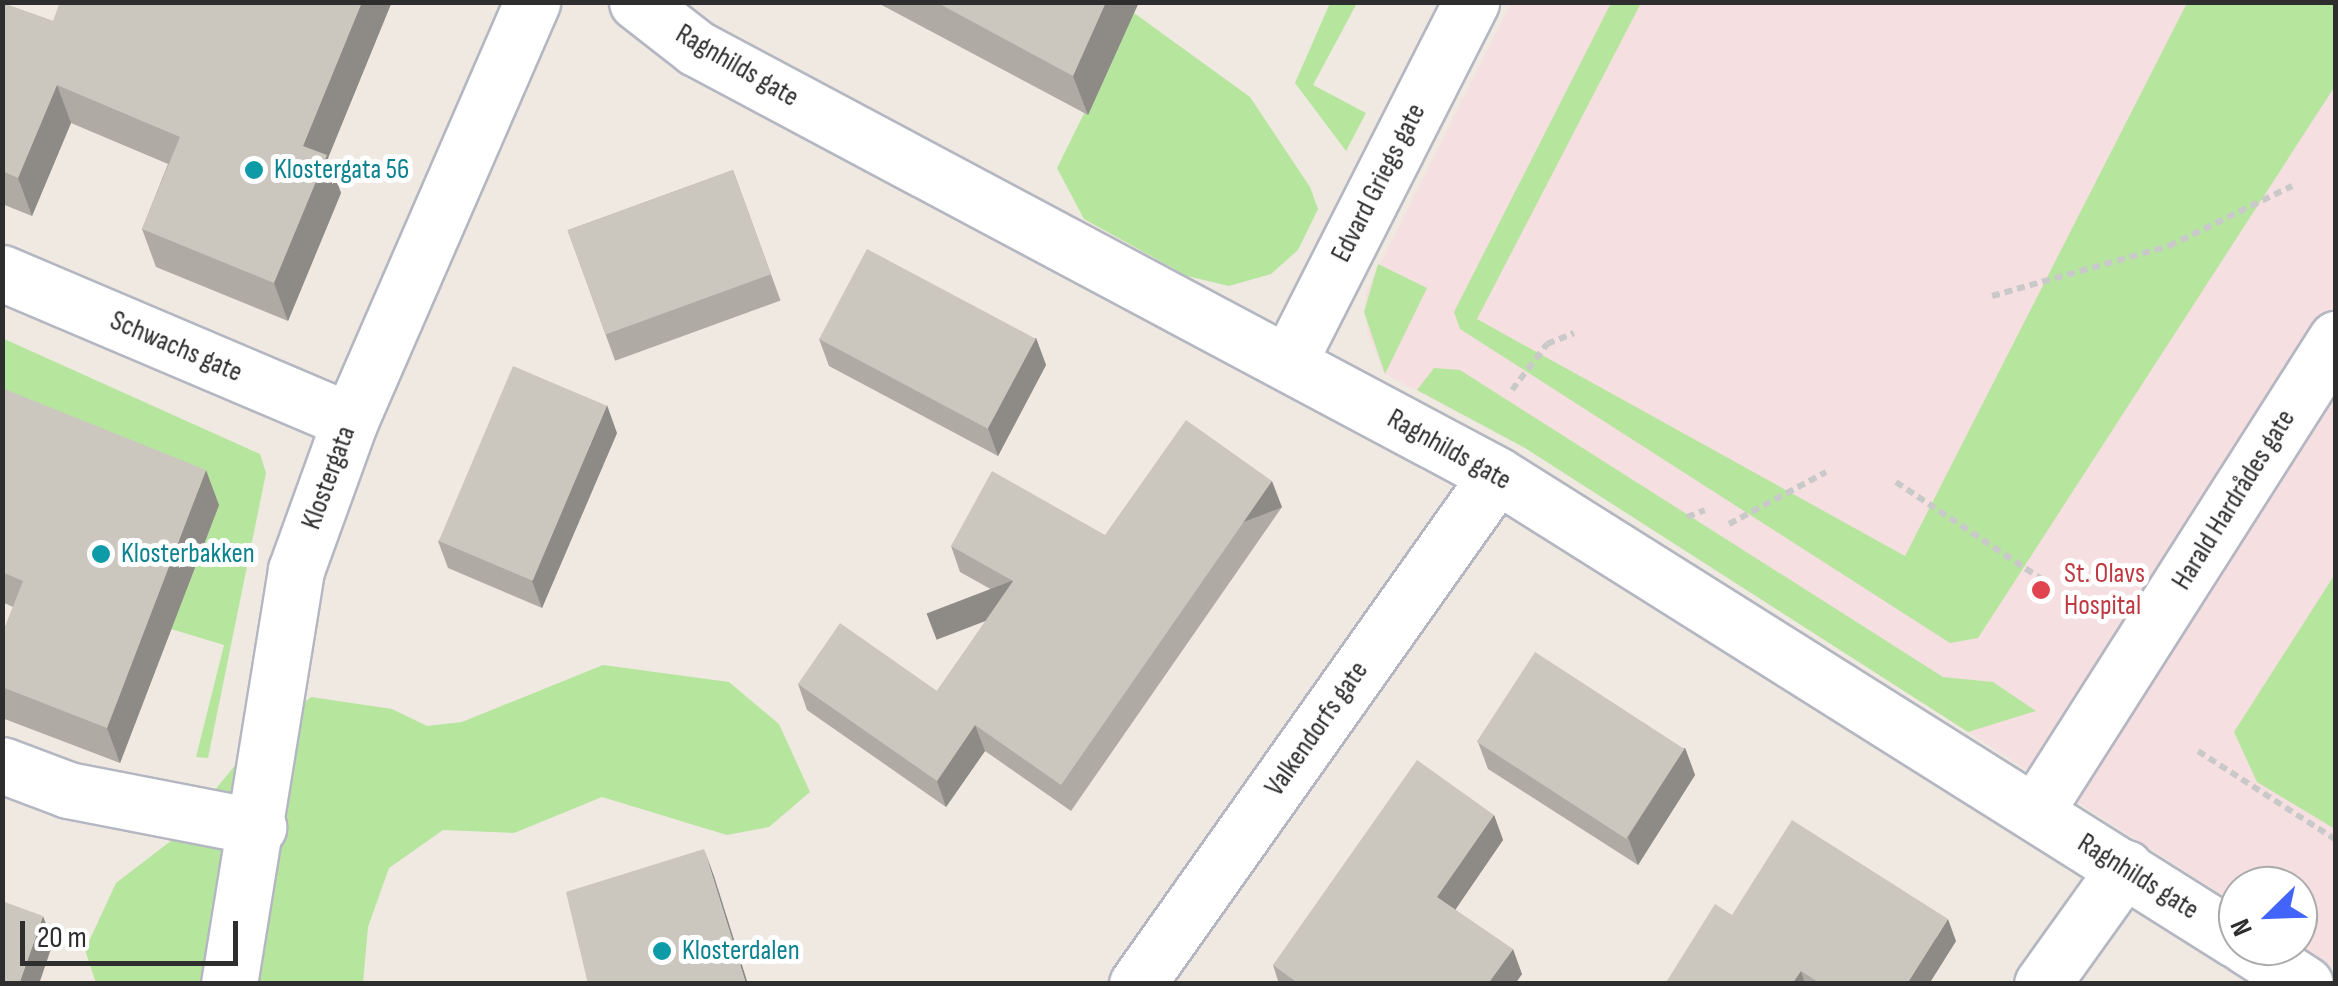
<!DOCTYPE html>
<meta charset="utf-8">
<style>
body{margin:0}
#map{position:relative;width:2338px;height:986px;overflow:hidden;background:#efe9e1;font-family:"Sofia Sans Condensed",sans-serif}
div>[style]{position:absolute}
.medical>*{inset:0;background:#f5dfe0}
.green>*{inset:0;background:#b6e59e}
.path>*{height:6px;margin-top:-3px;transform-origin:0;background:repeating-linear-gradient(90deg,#c9c9c9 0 8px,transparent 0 13px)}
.roads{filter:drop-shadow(2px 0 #b4b7c1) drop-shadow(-2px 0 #b4b7c1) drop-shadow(0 2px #b4b7c1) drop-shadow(0 -2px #b4b7c1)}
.minor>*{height:55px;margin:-27.5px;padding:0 27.5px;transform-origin:27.5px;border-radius:27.5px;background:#fff}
.wall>*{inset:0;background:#afaba4;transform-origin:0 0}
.shaded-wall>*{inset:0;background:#8e8b86;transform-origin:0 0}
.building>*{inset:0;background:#cbc7bf;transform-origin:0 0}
.dots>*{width:28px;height:28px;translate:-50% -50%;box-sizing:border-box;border:5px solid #fff;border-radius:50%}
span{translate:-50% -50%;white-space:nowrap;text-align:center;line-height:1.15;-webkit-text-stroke:10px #fff;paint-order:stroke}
.street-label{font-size:28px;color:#2e2e2e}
.culture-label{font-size:28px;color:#0d838f}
.left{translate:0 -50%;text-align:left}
.health-label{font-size:28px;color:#be3a42}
.frame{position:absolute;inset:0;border:5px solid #2e2e2e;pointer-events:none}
.north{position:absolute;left:2218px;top:866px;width:100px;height:100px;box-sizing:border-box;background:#fff;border:2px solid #ababab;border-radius:50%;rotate:247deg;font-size:28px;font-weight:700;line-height:40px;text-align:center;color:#2e2e2e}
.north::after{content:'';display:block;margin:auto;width:35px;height:45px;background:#4264fb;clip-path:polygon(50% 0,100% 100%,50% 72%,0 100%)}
.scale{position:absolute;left:20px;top:921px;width:218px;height:45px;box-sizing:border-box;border:5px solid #2e2e2e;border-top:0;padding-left:12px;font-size:30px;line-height:35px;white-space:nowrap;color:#2e2e2e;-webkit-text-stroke:8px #fff;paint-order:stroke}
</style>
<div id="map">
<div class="medical">
<div style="clip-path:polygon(1511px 3px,2335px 3px,2335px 968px,2298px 944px,2298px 886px,2238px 886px,2238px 905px,1525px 448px,1385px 374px,1367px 333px,1366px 292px)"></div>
</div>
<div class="green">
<div style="clip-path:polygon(1330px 3px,1357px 3px,1313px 85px,1366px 113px,1346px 151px,1295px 83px)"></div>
<div style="clip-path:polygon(1611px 3px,1641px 3px,1477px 319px,1905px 556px,2187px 3px,2335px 3px,2335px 86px,1978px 638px,1950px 643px,1460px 329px,1454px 312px)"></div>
<div style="clip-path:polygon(1134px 13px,1250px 97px,1310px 187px,1318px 209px,1298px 250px,1271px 274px,1229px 286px,1187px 276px,1084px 219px,1057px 168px)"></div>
<div style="clip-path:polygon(1378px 264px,1427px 288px,1385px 374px,1364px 312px)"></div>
<div style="clip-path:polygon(2px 338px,260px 454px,266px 473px,208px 758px,196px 757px,224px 645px,171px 629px,3px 419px)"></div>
<div style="clip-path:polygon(1434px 368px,1460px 370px,1943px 677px,1993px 682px,2036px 711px,1968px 732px,1525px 448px,1417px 390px)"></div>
<div style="clip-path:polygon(2335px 574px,2335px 829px,2257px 782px,2234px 732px)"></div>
<div style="clip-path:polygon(603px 665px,729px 682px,779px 724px,810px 792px,769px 827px,727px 835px,602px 797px,514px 833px,443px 830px,389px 868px,368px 927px,363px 983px,96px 983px,85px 950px,116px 883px,176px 837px,251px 746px,311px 697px,392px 709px,427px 726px,462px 722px)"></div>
</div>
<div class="path">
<div style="left:1992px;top:296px;width:184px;rotate:-15.8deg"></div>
<div style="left:2169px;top:246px;width:137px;rotate:-26deg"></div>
<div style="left:1512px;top:390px;width:58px;rotate:-52.7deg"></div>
<div style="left:1547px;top:344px;width:29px;rotate:-22deg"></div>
<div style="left:1896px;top:482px;width:173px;rotate:33.7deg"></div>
<div style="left:1687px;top:517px;width:19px;rotate:-21deg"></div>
<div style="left:1729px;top:524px;width:110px;rotate:-28.2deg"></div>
<div style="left:2198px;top:751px;width:164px;rotate:32.8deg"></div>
</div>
<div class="roads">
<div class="minor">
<div style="left:637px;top:2px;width:75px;rotate:37.9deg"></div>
<div style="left:696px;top:48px;width:908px;rotate:28.06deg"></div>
<div style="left:1497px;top:475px;width:875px;rotate:32.16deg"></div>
<div style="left:2px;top:273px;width:378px;rotate:23deg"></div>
<div style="left:1288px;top:363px;width:405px;rotate:-63.1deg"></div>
<div style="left:2px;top:765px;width:71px;rotate:20.7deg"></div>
<div style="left:68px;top:790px;width:194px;rotate:11deg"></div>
<div style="left:2035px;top:812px;width:561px;rotate:-57.53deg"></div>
<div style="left:2246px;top:946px;width:70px;rotate:32.8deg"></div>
<div style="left:229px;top:984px;width:419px;rotate:-80.8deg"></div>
<div style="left:296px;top:570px;width:158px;rotate:-70.1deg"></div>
<div style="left:350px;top:421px;width:457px;rotate:-66.5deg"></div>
<div style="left:1137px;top:984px;width:623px;rotate:-54.73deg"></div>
<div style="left:2042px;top:984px;width:143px;rotate:-54.4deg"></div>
</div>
</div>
<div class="wall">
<div style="clip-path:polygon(876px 2px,1139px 2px,1088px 115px)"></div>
<div style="clip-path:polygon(2px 3px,53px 21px,391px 4px,328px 158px,341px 193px,288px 321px,156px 267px,142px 229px,168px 164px,71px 123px,32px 216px,2px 204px)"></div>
<div style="left:733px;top:170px;width:139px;height:176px;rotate:70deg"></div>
<div style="clip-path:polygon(1036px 338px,1046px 365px,998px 456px,829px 366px,819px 339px)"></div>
<div style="clip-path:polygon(2px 388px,219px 505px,120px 763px,2px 718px,2px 635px,13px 607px,2px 602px)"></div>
<div style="clip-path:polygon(617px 433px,542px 608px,448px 568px,438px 541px)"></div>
<div style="clip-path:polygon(1282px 507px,1071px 811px,985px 751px,946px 807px,807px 710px,798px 684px,937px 691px,1003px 596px,960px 572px,951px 546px,1105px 535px)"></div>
<div style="clip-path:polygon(1478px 742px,1685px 748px,1695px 775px,1638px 865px,1488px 769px)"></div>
<div style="clip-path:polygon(1494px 815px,1503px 840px,1455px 909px,1522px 974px,1515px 984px,1279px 984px,1273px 965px)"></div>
<div style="clip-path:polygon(1732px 915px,1956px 941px,1929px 984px,1665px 984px)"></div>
</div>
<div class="shaded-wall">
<div style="clip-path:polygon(362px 2px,391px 2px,391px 4px,328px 158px,341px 193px,288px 321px,274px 283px,303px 146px)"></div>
<div style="clip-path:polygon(1106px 2px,1139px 2px,1088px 115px,1073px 76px)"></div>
<div style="clip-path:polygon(57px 85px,71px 123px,32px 216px,18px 178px)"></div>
<div style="clip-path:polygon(1036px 338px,1046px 365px,998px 456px,988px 428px)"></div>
<div style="clip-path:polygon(607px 405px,617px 433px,542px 608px,532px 581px)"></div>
<div style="clip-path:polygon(206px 470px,219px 505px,120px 763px,107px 728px)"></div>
<div style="left:1272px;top:481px;width:28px;height:370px;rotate:69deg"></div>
<div style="clip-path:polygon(975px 725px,985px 751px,946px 807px,937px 781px)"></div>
<div style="clip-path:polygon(1685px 748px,1695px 775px,1638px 865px,1628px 837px)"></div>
<div style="clip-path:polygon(1494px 815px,1503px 840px,1447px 922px,1437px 897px)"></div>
<div style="clip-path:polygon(704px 849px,714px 876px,748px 984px,746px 984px)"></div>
<div style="clip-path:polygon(43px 916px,53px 943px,39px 984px,19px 984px)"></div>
<div style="clip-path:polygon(1948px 919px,1956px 941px,1929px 984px,1907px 984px)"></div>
<div style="clip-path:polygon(1513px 949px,1522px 974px,1515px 984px,1488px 984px)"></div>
<div style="clip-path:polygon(1801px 971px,1805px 984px,1792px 984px)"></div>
</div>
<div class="building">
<div style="clip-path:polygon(60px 2px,362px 2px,303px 146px,327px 155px,274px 283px,142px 229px,180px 137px,57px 85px,18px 178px,2px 171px,2px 3px,53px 21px)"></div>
<div style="clip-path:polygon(936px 2px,1106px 2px,1073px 76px)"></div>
<div style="left:733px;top:170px;width:111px;height:176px;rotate:70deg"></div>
<div style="left:867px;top:249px;width:191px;height:102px;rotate:28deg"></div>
<div style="left:513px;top:366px;width:102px;height:190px;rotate:23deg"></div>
<div style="clip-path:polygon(2px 388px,206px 470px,107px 728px,2px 687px,2px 635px,23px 581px,2px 572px)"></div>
<div style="clip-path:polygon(1186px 420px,1272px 481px,1061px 785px,975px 725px,937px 781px,798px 684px,840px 623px,937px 691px,1013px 581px,951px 546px,992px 471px,1105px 535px)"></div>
<div style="left:1535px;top:652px;width:178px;height:107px;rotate:33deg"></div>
<div style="clip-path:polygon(1417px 760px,1494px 815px,1437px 897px,1513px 949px,1488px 984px,1299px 984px,1273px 965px)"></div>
<div style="clip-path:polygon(1792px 820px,1948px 919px,1907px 984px,1821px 984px,1801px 971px,1792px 984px,1665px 984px,1715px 904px,1732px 915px)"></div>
<div style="clip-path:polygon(704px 849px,746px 984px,588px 984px,566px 892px)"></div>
<div style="clip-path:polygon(2px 901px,43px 916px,19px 984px,2px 984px)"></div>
</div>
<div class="dots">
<div style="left:254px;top:170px;background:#0f9aa8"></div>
<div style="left:101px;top:554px;background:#0f9aa8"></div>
<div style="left:2041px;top:590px;background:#e0444e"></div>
<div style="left:662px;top:951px;background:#0f9aa8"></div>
</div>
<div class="street-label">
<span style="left:737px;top:66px;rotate:30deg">Ragnhilds gate</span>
<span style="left:1379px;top:183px;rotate:-63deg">Edvard Griegs gate</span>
<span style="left:176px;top:347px;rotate:23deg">Schwachs gate</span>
<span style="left:1449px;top:450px;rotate:29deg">Ragnhilds gate</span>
<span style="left:329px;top:478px;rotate:-70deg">Klostergata</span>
<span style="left:2234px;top:500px;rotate:-58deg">Harald Hardrådes gate</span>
<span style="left:1317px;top:729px;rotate:-55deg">Valkendorfs gate</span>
<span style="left:2138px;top:877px;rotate:32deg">Ragnhilds gate</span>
</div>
<div class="culture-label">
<span class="left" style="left:274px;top:170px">Klostergata 56</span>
<span class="left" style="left:121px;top:554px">Klosterbakken</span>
<span class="left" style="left:682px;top:951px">Klosterdalen</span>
</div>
<div class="health-label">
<span class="left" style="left:2064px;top:590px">St. Olavs<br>Hospital</span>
</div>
<div class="frame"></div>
<div class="north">N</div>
<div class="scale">20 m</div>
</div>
